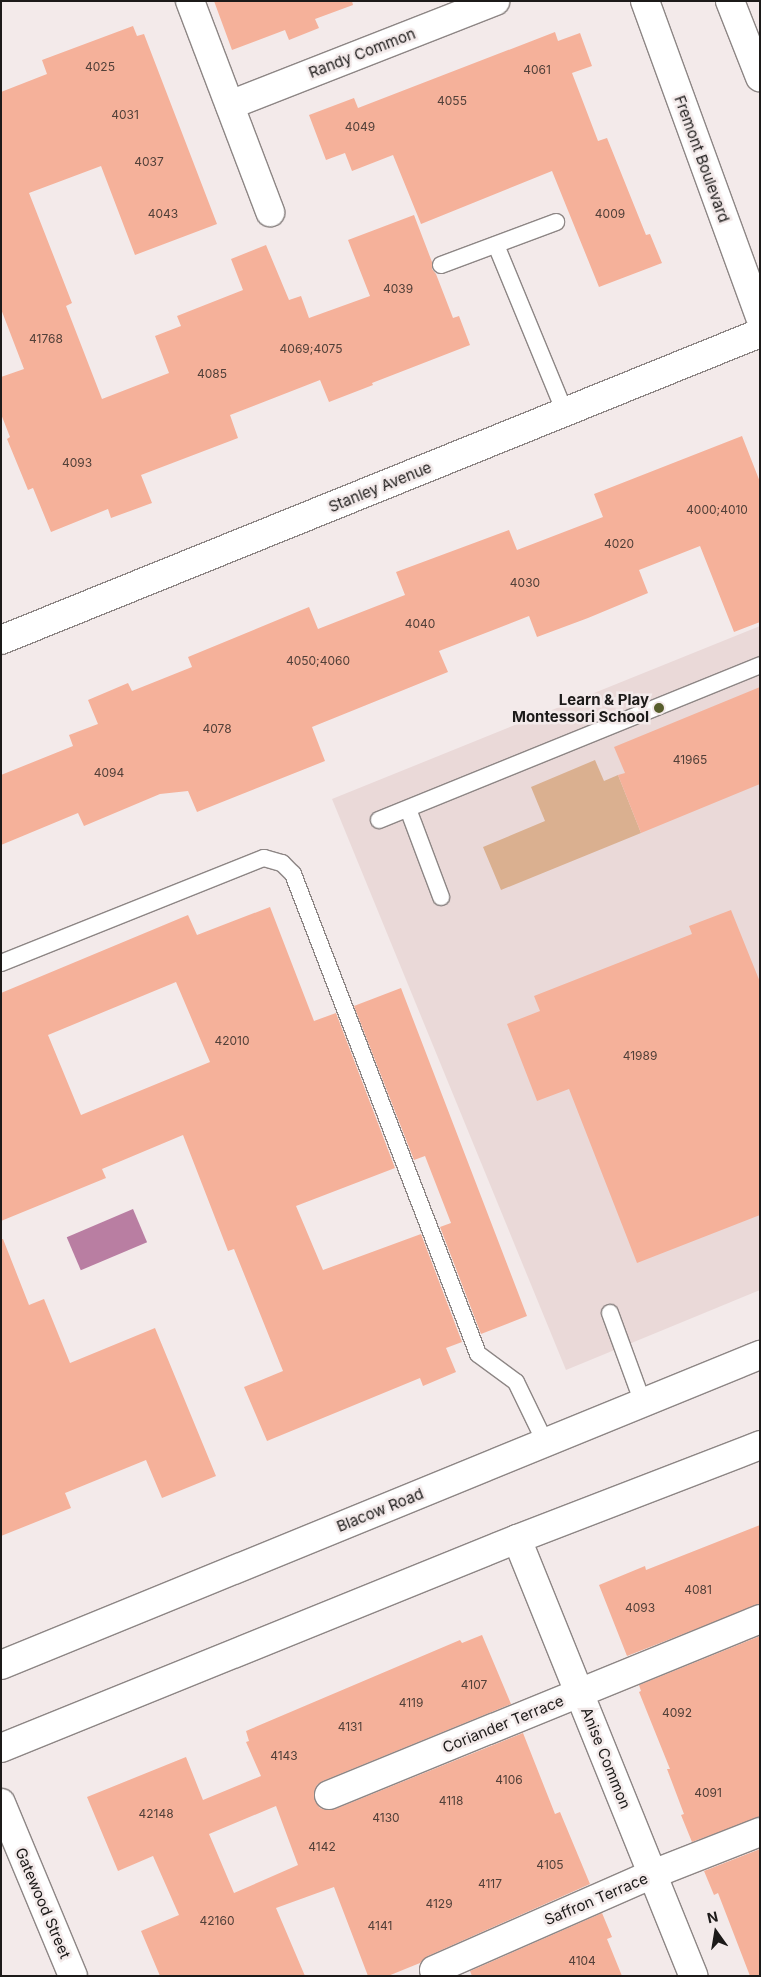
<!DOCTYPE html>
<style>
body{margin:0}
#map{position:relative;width:761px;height:1977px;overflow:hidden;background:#f3eaea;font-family:Inter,sans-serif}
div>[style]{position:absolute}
.built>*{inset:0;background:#ead9d8}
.green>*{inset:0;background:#dab090}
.water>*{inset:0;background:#b97ea2;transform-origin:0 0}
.building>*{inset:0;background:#f5b19a}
.roads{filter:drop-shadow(1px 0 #8d8685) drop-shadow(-1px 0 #8d8685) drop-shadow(0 1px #8d8685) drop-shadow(0 -1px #8d8685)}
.lane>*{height:16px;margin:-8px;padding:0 8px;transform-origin:8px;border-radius:8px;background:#fff}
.street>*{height:28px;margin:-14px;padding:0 14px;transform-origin:14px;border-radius:14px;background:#fff}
.secondary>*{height:28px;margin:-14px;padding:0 14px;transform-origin:14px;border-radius:14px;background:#fff}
.primary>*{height:28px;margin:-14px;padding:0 14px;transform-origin:14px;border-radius:14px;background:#fff}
.dots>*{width:14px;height:14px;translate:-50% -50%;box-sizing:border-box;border:2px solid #f3eaea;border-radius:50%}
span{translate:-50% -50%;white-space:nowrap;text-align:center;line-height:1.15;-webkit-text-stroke:5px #f3eaea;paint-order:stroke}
.number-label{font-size:12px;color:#524039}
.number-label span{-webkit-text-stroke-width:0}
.street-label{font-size:15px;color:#1c1a19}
.poi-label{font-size:15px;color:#1c1a19;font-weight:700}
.right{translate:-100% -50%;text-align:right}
.frame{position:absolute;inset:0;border:2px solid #1c1a19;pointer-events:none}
.north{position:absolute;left:691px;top:1907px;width:50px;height:50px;-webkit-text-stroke:4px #f3eaea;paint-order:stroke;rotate:347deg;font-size:14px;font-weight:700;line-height:20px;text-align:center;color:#1c1a19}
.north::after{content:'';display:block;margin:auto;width:18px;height:22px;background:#1c1a19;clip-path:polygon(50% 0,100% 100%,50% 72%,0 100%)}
</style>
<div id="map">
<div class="built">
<div style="clip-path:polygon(760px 626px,760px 1290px,566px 1370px,332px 799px)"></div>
</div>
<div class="green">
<div style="clip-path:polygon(595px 760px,604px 781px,618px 775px,641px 833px,501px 890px,483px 847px,545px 821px,531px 787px)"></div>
</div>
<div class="water">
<div style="left:133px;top:1209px;width:36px;height:72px;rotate:67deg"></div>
</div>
<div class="building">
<div style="clip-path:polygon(214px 1px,352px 1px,353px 5px,315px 19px,319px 28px,289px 40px,285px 30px,232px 50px)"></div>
<div style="clip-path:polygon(133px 26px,137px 36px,144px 34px,217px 224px,135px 255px,101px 166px,29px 193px,72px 303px,66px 306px,102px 399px,169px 373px,155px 336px,181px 326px,177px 316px,243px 290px,231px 259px,266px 245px,289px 300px,301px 296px,309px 318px,370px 296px,348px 240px,414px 215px,432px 262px,432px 269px,436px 274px,453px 318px,459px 316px,470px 345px,372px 383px,373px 385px,329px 402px,320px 380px,230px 415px,238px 438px,141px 475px,152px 503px,111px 518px,108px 509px,51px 532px,33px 488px,28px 490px,7px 439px,10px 437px,1px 414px,1px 377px,24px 369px,1px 309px,1px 92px,47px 74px,42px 60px)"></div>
<div style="clip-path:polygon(555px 32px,558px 41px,580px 33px,592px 66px,572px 73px,598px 141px,607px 138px,646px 235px,650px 234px,662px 263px,599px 287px,552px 171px,421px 224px,393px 155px,352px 171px,345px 153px,326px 160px,309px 115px,354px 98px,358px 108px)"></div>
<div style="clip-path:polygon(742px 436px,760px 482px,760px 622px,734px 632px,700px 546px,639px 570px,648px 593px,588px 618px,537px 637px,529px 616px,439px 651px,448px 672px,312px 727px,325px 761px,197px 812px,188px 791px,160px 794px,84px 826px,78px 813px,1px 845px,1px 775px,73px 746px,69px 735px,98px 724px,88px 700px,128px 683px,132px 691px,192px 667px,188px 657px,309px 607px,318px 629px,405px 595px,396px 572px,509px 530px,517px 550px,603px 517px,594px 494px)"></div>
<div style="clip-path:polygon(760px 687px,760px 784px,641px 833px,618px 775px,625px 773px,614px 747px)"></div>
<div style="clip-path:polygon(evenodd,270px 907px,314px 1021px,336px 1013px,395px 1168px,296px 1206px,323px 1270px,421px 1234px,462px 1342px,446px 1348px,456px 1372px,423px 1386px,420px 1378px,267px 1441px,244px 1387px,283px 1371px,234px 1249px,228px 1251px,183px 1135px,102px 1169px,106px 1178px,1px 1221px,1px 993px,188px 915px,197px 935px,270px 907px,176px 982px,210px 1062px,81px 1115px,48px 1035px,176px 982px)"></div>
<div style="clip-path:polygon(731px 910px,760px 982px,760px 1215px,637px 1263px,569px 1089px,537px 1101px,507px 1024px,540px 1011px,534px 996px,692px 934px,689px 926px)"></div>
<div style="clip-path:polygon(401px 988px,527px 1316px,481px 1334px,440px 1227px,451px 1223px,425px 1156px,414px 1160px,354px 1006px)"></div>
<div style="clip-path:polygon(1px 1239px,3px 1239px,29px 1305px,44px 1299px,70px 1363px,155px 1328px,216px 1476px,162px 1498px,146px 1460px,65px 1493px,71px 1508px,1px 1536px)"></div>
<div style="clip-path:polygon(760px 1525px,760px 1604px,627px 1656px,599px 1585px,645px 1566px,646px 1570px)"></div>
<div style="clip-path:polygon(evenodd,482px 1635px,511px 1704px,323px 1781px,317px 1785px,314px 1792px,315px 1801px,320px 1808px,326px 1810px,335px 1809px,523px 1733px,555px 1814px,560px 1812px,590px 1884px,428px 1956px,420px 1963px,388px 1976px,368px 1976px,334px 1887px,276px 1908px,305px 1976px,160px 1976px,141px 1931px,179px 1915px,153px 1856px,118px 1871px,87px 1797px,186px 1757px,203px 1800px,261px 1776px,246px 1742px,249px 1741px,246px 1731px,460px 1640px,462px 1643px,482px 1635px,276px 1806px,298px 1865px,234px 1893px,209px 1834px,276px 1806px)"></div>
<div style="clip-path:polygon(760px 1636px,760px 1817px,692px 1842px,681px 1815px,684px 1814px,667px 1769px,670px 1769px,639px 1692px,641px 1691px,639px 1685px)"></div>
<div style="clip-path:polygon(760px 1849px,760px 1976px,750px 1976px,718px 1893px,714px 1895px,704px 1871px)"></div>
<div style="clip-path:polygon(602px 1913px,612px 1937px,607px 1939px,622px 1976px,472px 1976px,470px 1971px)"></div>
</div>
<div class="roads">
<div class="lane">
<div style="left:496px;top:245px;width:181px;rotate:67.6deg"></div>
<div style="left:441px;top:265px;width:123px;rotate:-20.5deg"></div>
<div style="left:408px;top:809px;width:94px;rotate:69.4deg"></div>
<div style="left:379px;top:820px;width:411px;rotate:-22.1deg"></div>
<div style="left:1px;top:963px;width:283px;rotate:-21.8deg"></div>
<div style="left:264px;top:858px;width:19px;rotate:16deg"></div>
<div style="left:282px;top:863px;width:16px;rotate:45deg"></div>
<div style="left:293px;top:874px;width:514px;rotate:68.92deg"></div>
<div style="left:478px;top:1354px;width:47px;rotate:36.4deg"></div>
<div style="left:516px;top:1382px;width:67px;rotate:64.2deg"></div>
<div style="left:610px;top:1313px;width:96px;rotate:69.9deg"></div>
</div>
<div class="street">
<div style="left:190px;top:1px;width:226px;rotate:69.2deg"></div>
<div style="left:230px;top:105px;width:285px;rotate:-21.4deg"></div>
<div style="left:1px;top:640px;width:819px;rotate:-22.02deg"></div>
<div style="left:517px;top:1539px;width:471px;rotate:68deg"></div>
<div style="left:329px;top:1795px;width:466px;rotate:-22.2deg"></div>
<div style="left:1px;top:1803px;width:187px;rotate:67.4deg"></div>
<div style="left:434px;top:1970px;width:239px;rotate:-23.7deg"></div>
<div style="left:653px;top:1874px;width:115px;rotate:-21.4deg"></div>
</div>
<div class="secondary">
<div style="left:1px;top:1665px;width:820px;rotate:-22.22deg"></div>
<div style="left:1px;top:1748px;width:557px;rotate:-22.05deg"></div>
<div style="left:517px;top:1539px;width:261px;rotate:-21.1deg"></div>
</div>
<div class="primary">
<div style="left:645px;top:1px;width:336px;rotate:70deg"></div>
<div style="left:730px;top:1px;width:82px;rotate:68.5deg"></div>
</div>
</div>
<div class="dots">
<div style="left:659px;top:708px;background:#575d2c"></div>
</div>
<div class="number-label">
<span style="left:100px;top:67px">4025</span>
<span style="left:537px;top:70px">4061</span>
<span style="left:452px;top:101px">4055</span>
<span style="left:125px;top:115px">4031</span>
<span style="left:360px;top:127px">4049</span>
<span style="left:149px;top:162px">4037</span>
<span style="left:163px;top:214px">4043</span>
<span style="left:610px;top:214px">4009</span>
<span style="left:398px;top:289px">4039</span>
<span style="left:46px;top:339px">41768</span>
<span style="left:311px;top:349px">4069;4075</span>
<span style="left:212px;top:374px">4085</span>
<span style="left:77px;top:463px">4093</span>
<span style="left:717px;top:510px">4000;4010</span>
<span style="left:619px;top:544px">4020</span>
<span style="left:525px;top:583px">4030</span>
<span style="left:420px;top:624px">4040</span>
<span style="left:318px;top:661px">4050;4060</span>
<span style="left:217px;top:729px">4078</span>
<span style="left:690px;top:760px">41965</span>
<span style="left:109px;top:773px">4094</span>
<span style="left:232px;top:1041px">42010</span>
<span style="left:640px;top:1056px">41989</span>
<span style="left:698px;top:1590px">4081</span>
<span style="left:640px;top:1608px">4093</span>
<span style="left:474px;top:1685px">4107</span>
<span style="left:411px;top:1703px">4119</span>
<span style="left:677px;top:1713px">4092</span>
<span style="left:350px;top:1727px">4131</span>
<span style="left:284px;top:1756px">4143</span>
<span style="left:509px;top:1780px">4106</span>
<span style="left:708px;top:1793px">4091</span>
<span style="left:451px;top:1801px">4118</span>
<span style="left:156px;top:1814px">42148</span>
<span style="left:386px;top:1818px">4130</span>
<span style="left:322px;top:1847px">4142</span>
<span style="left:550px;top:1865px">4105</span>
<span style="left:490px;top:1884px">4117</span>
<span style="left:439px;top:1904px">4129</span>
<span style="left:217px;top:1921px">42160</span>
<span style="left:380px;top:1926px">4141</span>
<span style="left:582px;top:1961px">4104</span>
</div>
<div class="street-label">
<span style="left:362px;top:53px;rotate:-21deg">Randy Common</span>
<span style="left:702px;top:159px;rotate:70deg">Fremont Boulevard</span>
<span style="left:380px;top:487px;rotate:-22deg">Stanley Avenue</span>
<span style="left:380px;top:1510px;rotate:-22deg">Blacow Road</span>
<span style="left:503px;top:1724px;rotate:-22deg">Coriander Terrace</span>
<span style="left:606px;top:1758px;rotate:68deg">Anise Common</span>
<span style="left:596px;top:1899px;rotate:-23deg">Saffron Terrace</span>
<span style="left:43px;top:1903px;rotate:67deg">Gatewood Street</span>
</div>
<div class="poi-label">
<span class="right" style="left:649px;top:708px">Learn &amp; Play<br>Montessori School</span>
</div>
<div class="frame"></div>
<div class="north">N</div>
</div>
